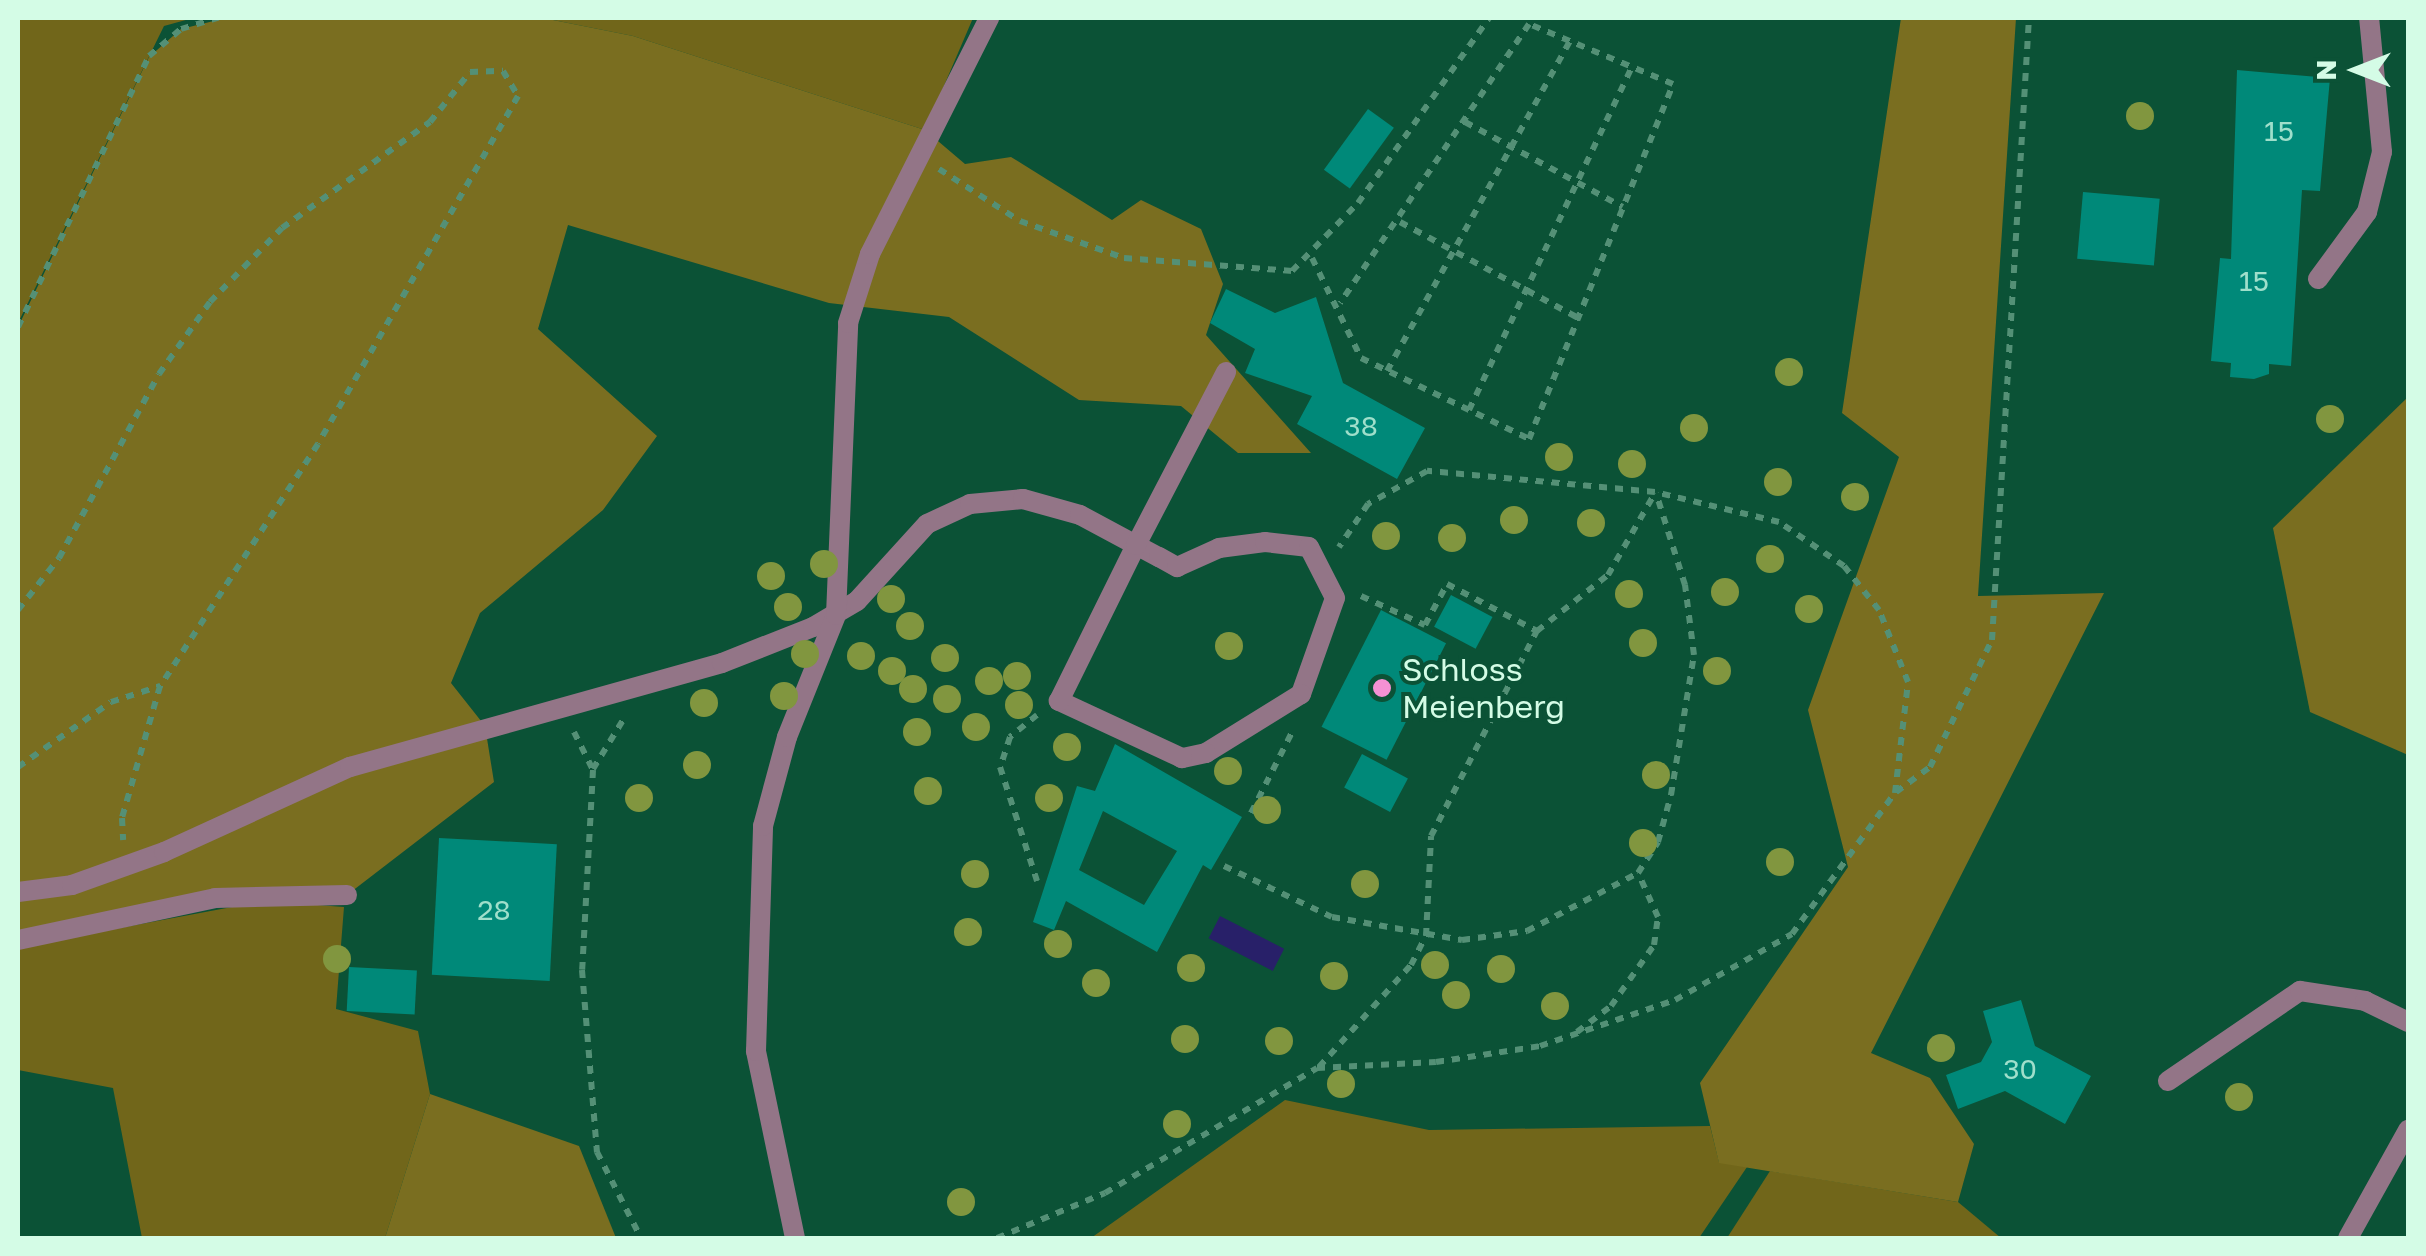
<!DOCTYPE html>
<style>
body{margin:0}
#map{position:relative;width:2426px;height:1256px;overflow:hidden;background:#0b5236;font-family:"Golos Text",sans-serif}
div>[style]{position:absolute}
.green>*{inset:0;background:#71661a}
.forest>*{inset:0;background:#7a6e20}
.water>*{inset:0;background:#282069;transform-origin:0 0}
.building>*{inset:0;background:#008979;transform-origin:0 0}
.path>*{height:6px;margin-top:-3px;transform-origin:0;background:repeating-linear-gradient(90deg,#549076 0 8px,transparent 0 16px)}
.service>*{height:20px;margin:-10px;padding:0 10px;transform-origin:10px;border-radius:10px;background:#937587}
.minor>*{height:20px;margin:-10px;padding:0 10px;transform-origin:10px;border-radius:10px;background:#937587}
.trees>*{width:28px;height:28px;margin:-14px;border-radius:50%;background:#81963f}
.dots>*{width:28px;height:28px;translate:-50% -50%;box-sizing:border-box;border:5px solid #0b5236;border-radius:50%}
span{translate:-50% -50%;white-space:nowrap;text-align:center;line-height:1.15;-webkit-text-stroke:8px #0b5236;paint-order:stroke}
.number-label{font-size:28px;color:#9fdfcb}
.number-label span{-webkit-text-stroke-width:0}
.poi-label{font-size:32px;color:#d4fce6}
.left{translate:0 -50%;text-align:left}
.frame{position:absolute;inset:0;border:20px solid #d4fce6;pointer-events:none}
.north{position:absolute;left:2306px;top:20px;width:100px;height:100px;-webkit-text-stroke:8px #0b5236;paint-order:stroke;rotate:270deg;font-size:28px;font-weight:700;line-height:40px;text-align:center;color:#d4fce6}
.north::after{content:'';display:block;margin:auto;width:35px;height:45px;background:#d4fce6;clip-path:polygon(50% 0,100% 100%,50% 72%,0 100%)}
</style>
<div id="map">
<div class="green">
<div style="clip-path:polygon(18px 18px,193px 18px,164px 26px,18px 323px)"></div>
<div style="clip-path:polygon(543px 18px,973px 18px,925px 130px,633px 36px)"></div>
<div style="clip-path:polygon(264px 901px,344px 907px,336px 1009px,418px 1031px,430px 1094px,385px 1238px,142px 1238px,113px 1088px,18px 1070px,18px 947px)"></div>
<div style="clip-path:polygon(1285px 1100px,1429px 1130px,1710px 1126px,1719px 1162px,1747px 1167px,1699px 1238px,1091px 1238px)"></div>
<div style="clip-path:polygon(1770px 1171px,1958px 1202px,2001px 1238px,1727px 1238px)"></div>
</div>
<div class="forest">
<div style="clip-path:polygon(226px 18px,543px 18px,633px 36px,925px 130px,965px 164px,1011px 157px,1112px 220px,1141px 200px,1201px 229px,1223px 284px,1206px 335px,1311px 453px,1238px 453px,1181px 406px,1079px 400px,949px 317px,829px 303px,568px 225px,538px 329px,657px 436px,603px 510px,480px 613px,451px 683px,485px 726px,494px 782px,347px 895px,215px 898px,18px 933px,18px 327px,149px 57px,181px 29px)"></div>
<div style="clip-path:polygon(1901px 18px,2016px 18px,1978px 596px,2104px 593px,1871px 1053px,1930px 1078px,1974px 1144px,1958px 1202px,1719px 1163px,1700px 1083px,1848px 867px,1808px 710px,1899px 457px,1842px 413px)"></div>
<div style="clip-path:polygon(2408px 397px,2408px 755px,2310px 712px,2273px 528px)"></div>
<div style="clip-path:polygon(430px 1094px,579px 1146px,616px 1238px,385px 1238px)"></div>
</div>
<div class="water">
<div style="left:1220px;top:916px;width:72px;height:25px;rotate:27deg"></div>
</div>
<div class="building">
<div style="clip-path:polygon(2237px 70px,2330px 78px,2320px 191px,2302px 190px,2291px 366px,2269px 364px,2269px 374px,2254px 379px,2230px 377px,2231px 363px,2211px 361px,2220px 258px,2231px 259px)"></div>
<div style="left:1368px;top:109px;width:32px;height:75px;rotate:36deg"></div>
<div style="left:2083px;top:192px;width:77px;height:67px;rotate:5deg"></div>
<div style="clip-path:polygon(1226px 289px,1275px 313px,1316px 297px,1343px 383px,1425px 428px,1397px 479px,1297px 424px,1312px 396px,1245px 373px,1255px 349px,1210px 323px)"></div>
<div style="left:1451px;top:595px;width:47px;height:36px;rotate:28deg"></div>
<div style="left:1381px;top:610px;width:73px;height:131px;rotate:27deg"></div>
<div style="clip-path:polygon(evenodd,1115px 744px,1242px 817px,1211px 870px,1203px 865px,1157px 952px,1066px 901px,1054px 930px,1033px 922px,1077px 786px,1095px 791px,1115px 744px,1103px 811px,1177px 851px,1144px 905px,1079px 870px,1103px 811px)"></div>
<div style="left:1362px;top:754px;width:52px;height:38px;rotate:28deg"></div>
<div style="left:439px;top:838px;width:118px;height:137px;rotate:3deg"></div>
<div style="left:349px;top:967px;width:68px;height:44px;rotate:3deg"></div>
<div style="clip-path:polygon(2021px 1000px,2035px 1046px,2091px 1076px,2065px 1124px,2005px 1091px,1958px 1109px,1946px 1075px,1981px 1062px,1992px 1042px,1983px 1011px)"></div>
</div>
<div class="path">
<div style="left:1465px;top:122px;width:179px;rotate:28.3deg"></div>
<div style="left:939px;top:169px;width:96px;rotate:32.7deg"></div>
<div style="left:1020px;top:221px;width:110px;rotate:19.6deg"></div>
<div style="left:1124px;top:258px;width:169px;rotate:4.4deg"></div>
<div style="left:1292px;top:271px;width:95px;rotate:-45.9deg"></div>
<div style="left:1358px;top:203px;width:227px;rotate:-54.7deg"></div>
<div style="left:1400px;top:222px;width:202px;rotate:28.3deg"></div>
<div style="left:1312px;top:258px;width:111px;rotate:63.9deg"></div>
<div style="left:1361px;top:358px;width:187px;rotate:25.7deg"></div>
<div style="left:1529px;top:439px;width:383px;rotate:-67.9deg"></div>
<div style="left:1673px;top:84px;width:156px;rotate:-157.4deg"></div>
<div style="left:1529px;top:24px;width:337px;rotate:124.1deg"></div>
<div style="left:18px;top:327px;width:301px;rotate:-64.2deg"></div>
<div style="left:149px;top:56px;width:42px;rotate:-40.2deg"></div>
<div style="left:181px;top:29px;width:39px;rotate:-17deg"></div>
<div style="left:1387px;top:371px;width:377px;rotate:-61deg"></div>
<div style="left:1469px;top:410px;width:380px;rotate:-64.6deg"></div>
<div style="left:1361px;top:596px;width:70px;rotate:24.4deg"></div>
<div style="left:1425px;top:625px;width:47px;rotate:-61.8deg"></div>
<div style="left:1447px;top:584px;width:102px;rotate:27.6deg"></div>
<div style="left:18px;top:610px;width:66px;rotate:-51.7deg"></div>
<div style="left:59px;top:558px;width:209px;rotate:-61.5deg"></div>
<div style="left:159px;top:374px;width:88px;rotate:-54.7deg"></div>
<div style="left:210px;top:302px;width:103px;rotate:-45.8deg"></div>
<div style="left:282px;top:228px;width:182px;rotate:-35.6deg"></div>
<div style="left:430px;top:122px;width:64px;rotate:-51.3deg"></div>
<div style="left:470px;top:72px;width:33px;rotate:-2deg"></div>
<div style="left:503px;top:71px;width:29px;rotate:59deg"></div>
<div style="left:518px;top:96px;width:401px;rotate:119.9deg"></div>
<div style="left:318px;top:444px;width:289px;rotate:123.1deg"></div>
<div style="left:160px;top:686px;width:137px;rotate:106.1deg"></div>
<div style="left:122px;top:818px;width:22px;rotate:87deg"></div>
<div style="left:1037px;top:715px;width:35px;rotate:141deg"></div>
<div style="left:1010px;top:737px;width:32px;rotate:108deg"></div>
<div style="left:1000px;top:767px;width:120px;rotate:72deg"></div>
<div style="left:574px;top:732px;width:42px;rotate:63.4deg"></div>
<div style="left:593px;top:770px;width:200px;rotate:93.1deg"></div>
<div style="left:582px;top:970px;width:183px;rotate:85.3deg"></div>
<div style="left:597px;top:1152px;width:97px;rotate:62.9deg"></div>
<div style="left:18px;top:767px;width:113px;rotate:-35deg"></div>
<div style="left:111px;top:702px;width:52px;rotate:-18.1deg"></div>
<div style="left:593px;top:769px;width:57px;rotate:-58.5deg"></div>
<div style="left:1896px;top:792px;width:42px;rotate:-36.3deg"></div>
<div style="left:1930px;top:767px;width:141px;rotate:-64deg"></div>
<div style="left:1992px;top:640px;width:623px;rotate:-86.6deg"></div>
<div style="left:1251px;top:813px;width:89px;rotate:-63.1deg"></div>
<div style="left:1224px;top:866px;width:119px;rotate:25.3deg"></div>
<div style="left:1332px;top:917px;width:132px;rotate:10deg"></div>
<div style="left:1462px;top:940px;width:66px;rotate:-7.9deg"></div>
<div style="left:1527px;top:931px;width:125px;rotate:-27.6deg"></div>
<div style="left:1638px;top:873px;width:37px;rotate:-57deg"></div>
<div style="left:1658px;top:842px;width:49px;rotate:-74.5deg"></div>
<div style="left:1671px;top:795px;width:142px;rotate:-80.7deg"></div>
<div style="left:1694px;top:655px;width:71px;rotate:-97.3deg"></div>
<div style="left:1685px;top:585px;width:96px;rotate:-107.5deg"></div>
<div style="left:1577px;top:1032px;width:43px;rotate:-37.4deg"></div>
<div style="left:1611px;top:1006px;width:75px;rotate:-54.8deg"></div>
<div style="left:1654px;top:945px;width:28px;rotate:-82deg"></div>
<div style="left:1658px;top:917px;width:48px;rotate:-114.4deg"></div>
<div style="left:1319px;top:1067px;width:137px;rotate:-48deg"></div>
<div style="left:1411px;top:965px;width:33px;rotate:-63deg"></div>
<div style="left:1426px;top:936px;width:100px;rotate:-87.1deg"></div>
<div style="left:1431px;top:836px;width:231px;rotate:-62.7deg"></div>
<div style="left:1537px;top:631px;width:90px;rotate:-38.3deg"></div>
<div style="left:1608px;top:575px;width:95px;rotate:-60.2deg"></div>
<div style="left:997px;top:1238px;width:117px;rotate:-22.6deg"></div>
<div style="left:1105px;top:1193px;width:246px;rotate:-30.5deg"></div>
<div style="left:1317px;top:1068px;width:119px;rotate:-2.9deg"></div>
<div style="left:1436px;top:1062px;width:105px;rotate:-8.7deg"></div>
<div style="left:1540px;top:1046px;width:143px;rotate:-18.8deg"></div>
<div style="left:1675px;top:1000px;width:134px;rotate:-29.4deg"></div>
<div style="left:1792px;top:934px;width:175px;rotate:-53.9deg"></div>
<div style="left:1895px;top:793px;width:112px;rotate:-83.3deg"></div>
<div style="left:1908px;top:682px;width:78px;rotate:-111.9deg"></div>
<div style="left:1879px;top:610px;width:56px;rotate:-128.5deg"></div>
<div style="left:1844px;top:566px;width:78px;rotate:-145.9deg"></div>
<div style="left:1779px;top:522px;width:128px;rotate:-166.4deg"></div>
<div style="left:1655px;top:492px;width:229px;rotate:-174.7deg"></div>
<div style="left:1427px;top:471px;width:68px;rotate:150.8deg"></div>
<div style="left:1368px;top:504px;width:52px;rotate:124deg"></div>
</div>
<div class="service">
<div style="left:2318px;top:279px;width:83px;rotate:-53.8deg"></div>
<div style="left:2367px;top:212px;width:62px;rotate:-76deg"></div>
<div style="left:2382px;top:152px;width:135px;rotate:-95.5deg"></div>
<div style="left:18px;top:892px;width:54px;rotate:-7.4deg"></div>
<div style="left:72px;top:885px;width:98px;rotate:-19.7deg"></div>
<div style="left:164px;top:852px;width:205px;rotate:-24.6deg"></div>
<div style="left:350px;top:767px;width:386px;rotate:-15.6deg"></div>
<div style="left:722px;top:663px;width:98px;rotate:-21.6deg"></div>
<div style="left:813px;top:627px;width:51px;rotate:-30.6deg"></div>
<div style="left:857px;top:601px;width:104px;rotate:-47.7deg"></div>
<div style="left:927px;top:524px;width:47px;rotate:-24.9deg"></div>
<div style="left:970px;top:504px;width:53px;rotate:-5.4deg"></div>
<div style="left:1023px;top:499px;width:59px;rotate:15.7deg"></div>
<div style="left:1080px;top:515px;width:64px;rotate:28.2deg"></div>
<div style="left:1136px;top:545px;width:26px;rotate:28deg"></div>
<div style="left:1159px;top:557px;width:21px;rotate:29deg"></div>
<div style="left:1177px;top:567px;width:46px;rotate:-24.3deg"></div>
<div style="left:1219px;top:548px;width:46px;rotate:-7.4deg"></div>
<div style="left:1265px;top:542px;width:44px;rotate:6.5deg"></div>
<div style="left:1309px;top:547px;width:57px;rotate:63deg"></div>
<div style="left:1335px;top:598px;width:102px;rotate:109.5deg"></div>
<div style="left:1301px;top:694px;width:112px;rotate:148.2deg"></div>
<div style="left:1206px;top:753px;width:25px;rotate:168deg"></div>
<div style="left:1182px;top:758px;width:136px;rotate:-155.1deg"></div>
<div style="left:1059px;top:701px;width:174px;rotate:-63.7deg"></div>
<div style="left:1136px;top:545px;width:195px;rotate:-62.5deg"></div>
<div style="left:18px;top:940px;width:201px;rotate:-12deg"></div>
<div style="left:215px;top:898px;width:132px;rotate:-1.3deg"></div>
<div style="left:2168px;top:1081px;width:160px;rotate:-34.3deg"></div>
<div style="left:2300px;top:991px;width:66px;rotate:8.7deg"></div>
<div style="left:2365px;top:1001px;width:48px;rotate:26deg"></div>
<div style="left:795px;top:1238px;width:191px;rotate:-101.8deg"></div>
<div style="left:756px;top:1051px;width:225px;rotate:-88.2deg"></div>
<div style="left:763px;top:826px;width:92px;rotate:-74.9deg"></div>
<div style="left:787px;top:737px;width:131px;rotate:-68.1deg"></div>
<div style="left:836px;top:615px;width:292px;rotate:-87.6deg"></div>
<div style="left:848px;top:323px;width:72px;rotate:-72.3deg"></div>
<div style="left:870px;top:254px;width:264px;rotate:-63.2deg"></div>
</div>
<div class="minor">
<div style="left:2348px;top:1238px;width:124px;rotate:-60.9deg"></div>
</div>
<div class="trees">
<div style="left:2140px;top:116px"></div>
<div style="left:1789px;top:372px"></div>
<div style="left:2330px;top:419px"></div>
<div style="left:1694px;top:428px"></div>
<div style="left:1559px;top:457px"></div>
<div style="left:1632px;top:464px"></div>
<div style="left:1778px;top:482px"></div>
<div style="left:1855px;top:497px"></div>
<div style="left:1514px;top:520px"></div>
<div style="left:1591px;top:523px"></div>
<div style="left:1386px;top:536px"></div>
<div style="left:1452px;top:538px"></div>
<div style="left:1770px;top:559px"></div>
<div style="left:824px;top:564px"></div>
<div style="left:771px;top:576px"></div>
<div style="left:1725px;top:592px"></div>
<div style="left:1629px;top:594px"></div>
<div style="left:891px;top:599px"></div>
<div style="left:788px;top:607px"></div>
<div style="left:1809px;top:609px"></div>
<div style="left:910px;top:626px"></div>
<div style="left:1643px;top:643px"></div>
<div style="left:1229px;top:646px"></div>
<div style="left:805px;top:654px"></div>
<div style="left:861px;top:656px"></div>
<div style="left:945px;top:658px"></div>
<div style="left:892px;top:671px"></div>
<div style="left:1717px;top:671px"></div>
<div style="left:1017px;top:676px"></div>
<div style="left:989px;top:681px"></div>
<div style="left:913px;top:689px"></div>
<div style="left:784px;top:696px"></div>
<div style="left:947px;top:699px"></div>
<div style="left:704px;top:703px"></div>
<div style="left:1019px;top:705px"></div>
<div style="left:976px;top:727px"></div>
<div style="left:917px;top:732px"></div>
<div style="left:1067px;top:747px"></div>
<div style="left:697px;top:765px"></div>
<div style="left:1228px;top:771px"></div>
<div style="left:1656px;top:775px"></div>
<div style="left:928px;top:791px"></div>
<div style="left:639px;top:798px"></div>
<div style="left:1049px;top:798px"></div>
<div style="left:1267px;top:810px"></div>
<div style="left:1643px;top:843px"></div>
<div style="left:1780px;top:862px"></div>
<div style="left:975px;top:874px"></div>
<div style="left:1365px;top:884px"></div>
<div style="left:968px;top:932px"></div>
<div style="left:1058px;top:944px"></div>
<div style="left:337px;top:959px"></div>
<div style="left:1435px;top:965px"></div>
<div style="left:1191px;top:968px"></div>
<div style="left:1501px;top:969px"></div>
<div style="left:1334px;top:976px"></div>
<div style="left:1096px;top:983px"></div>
<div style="left:1456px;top:995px"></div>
<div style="left:1555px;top:1006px"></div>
<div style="left:1185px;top:1039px"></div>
<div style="left:1279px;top:1041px"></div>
<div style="left:1941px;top:1048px"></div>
<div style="left:1341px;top:1084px"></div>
<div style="left:2239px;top:1097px"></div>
<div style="left:1177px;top:1124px"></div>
<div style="left:961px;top:1202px"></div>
</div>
<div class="dots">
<div style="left:1382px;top:688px;background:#f491d3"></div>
</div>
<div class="number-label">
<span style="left:2279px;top:131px">15</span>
<span style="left:2254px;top:281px">15</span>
<span style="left:1361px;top:426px">38</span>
<span style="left:494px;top:910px">28</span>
<span style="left:2020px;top:1069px">30</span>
</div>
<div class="poi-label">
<span class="left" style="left:1402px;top:688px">Schloss<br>Meienberg</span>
</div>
<div class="frame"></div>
<div class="north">N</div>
</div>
